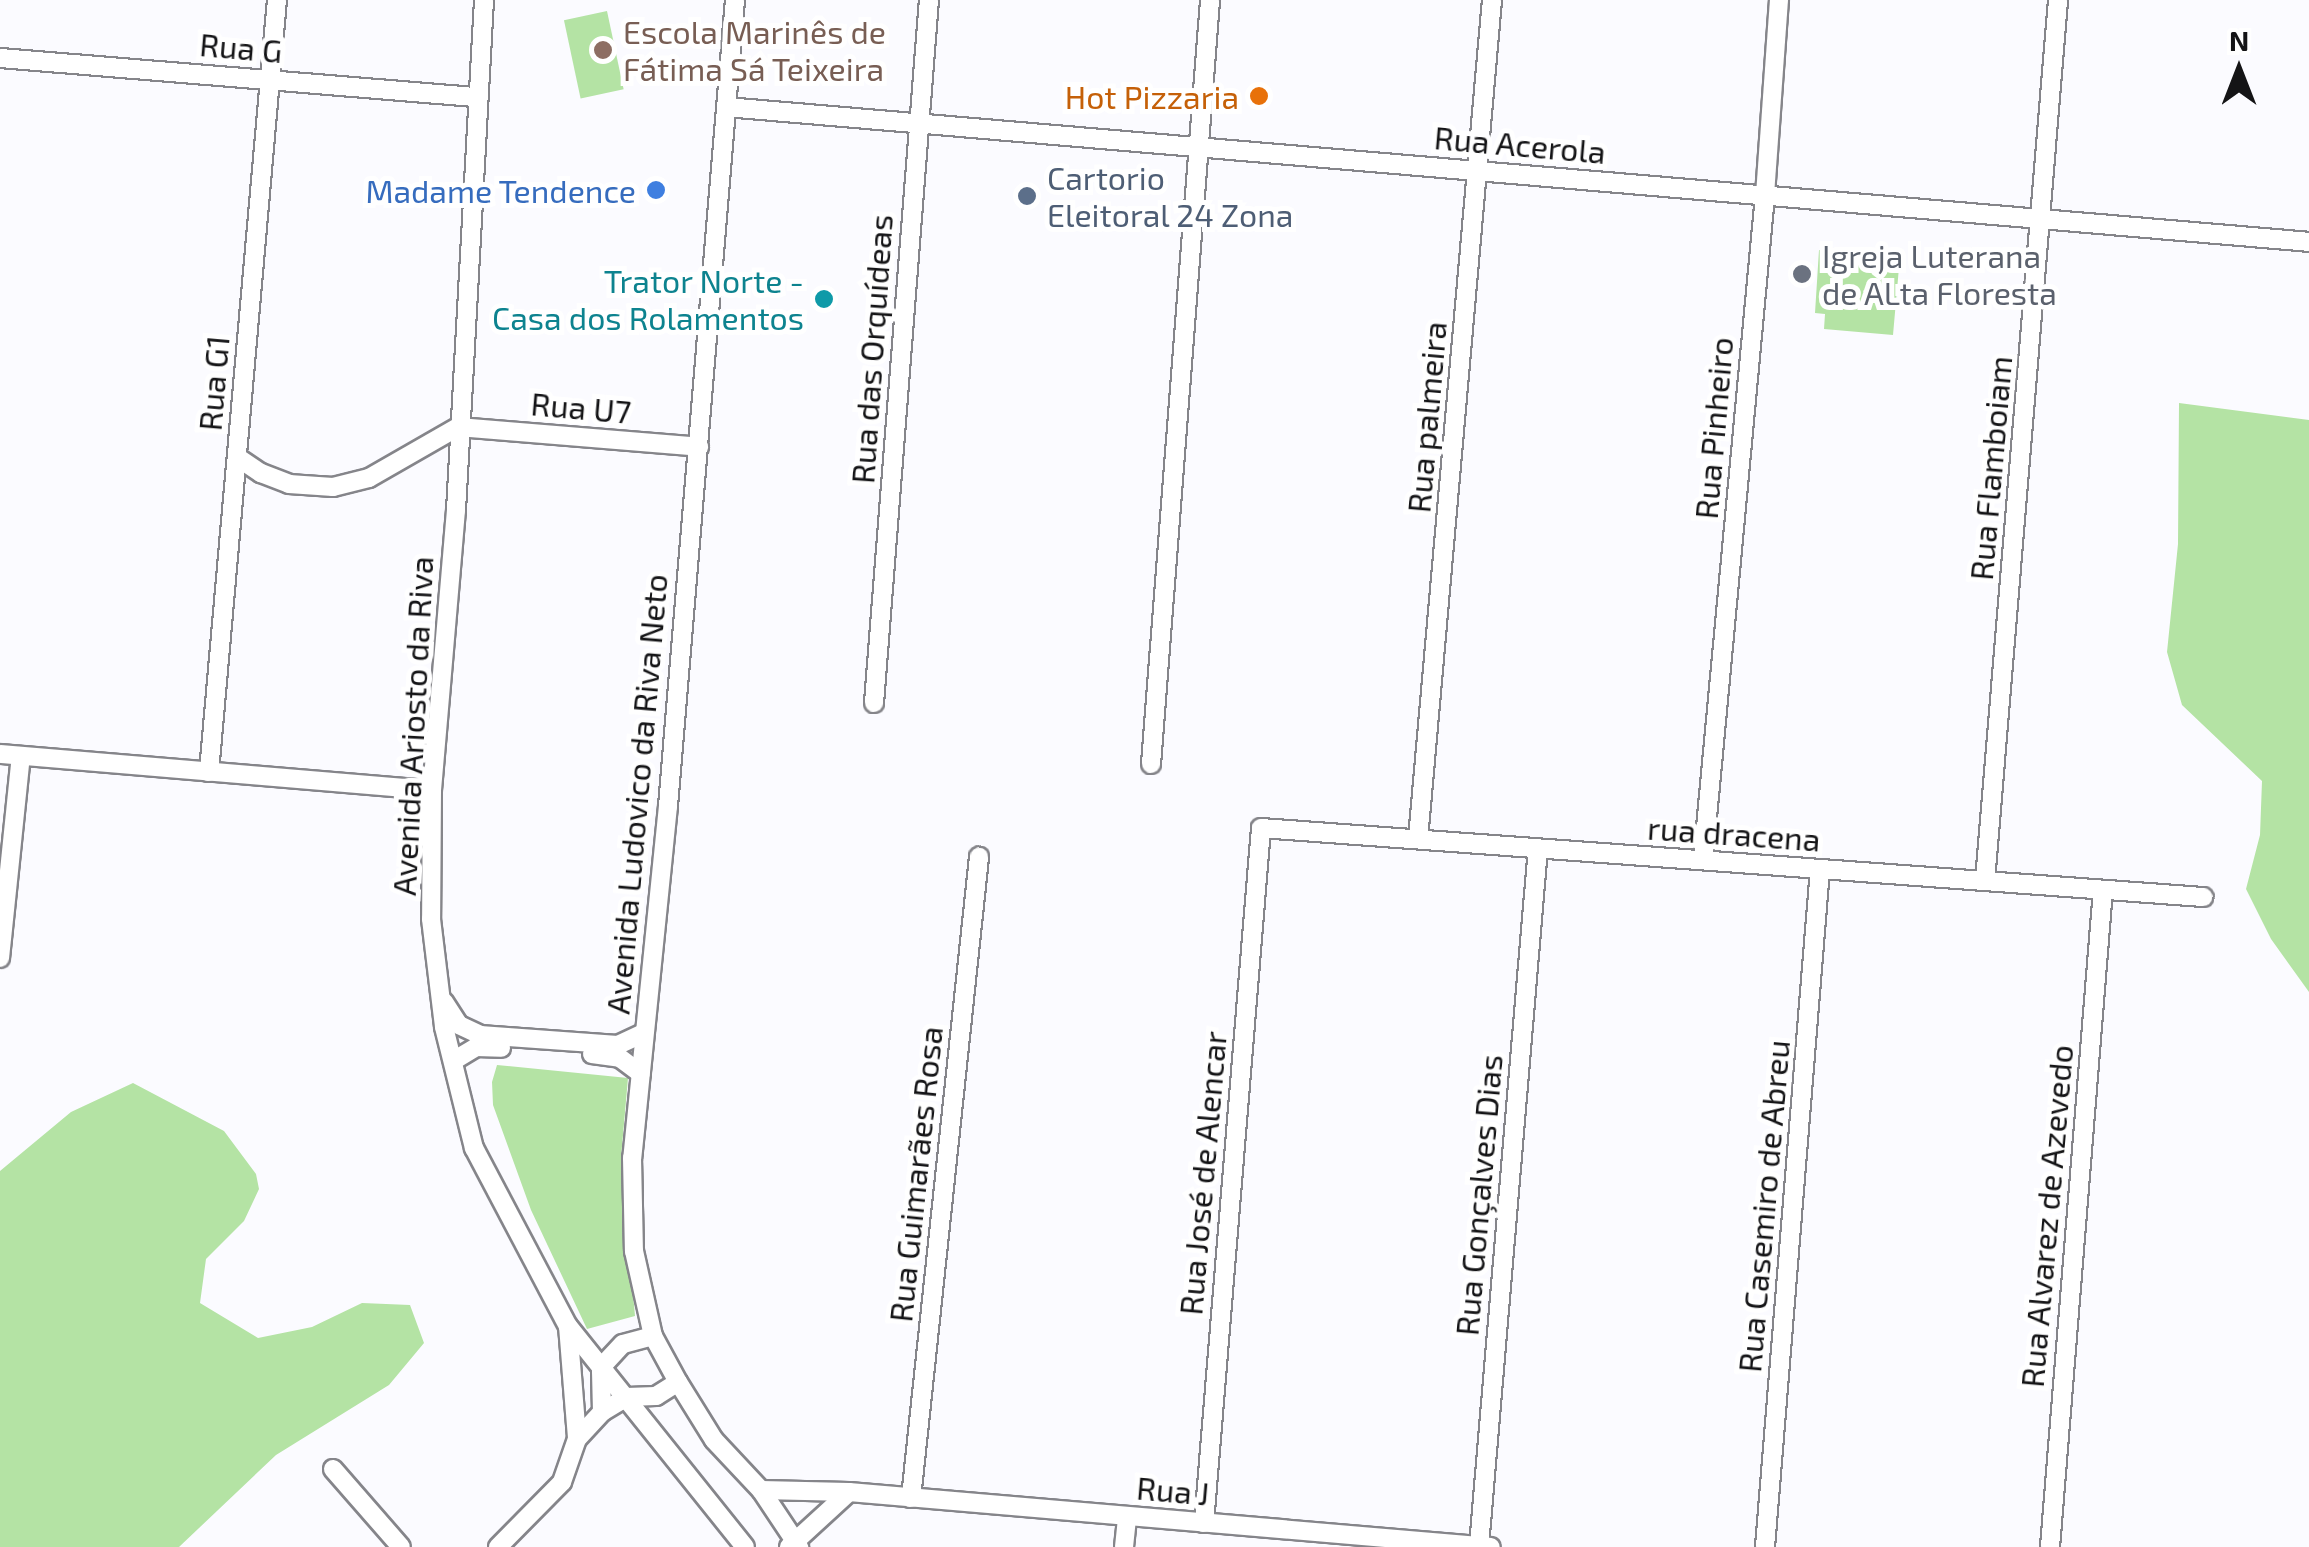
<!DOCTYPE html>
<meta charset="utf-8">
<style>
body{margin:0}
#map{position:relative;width:2309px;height:1547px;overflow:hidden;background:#fbfbff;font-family:"Exo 2",sans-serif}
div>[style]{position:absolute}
.green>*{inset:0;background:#b4e3a4;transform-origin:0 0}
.roads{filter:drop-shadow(2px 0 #85858a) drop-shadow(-2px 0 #85858a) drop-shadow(0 2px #85858a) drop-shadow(0 -2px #85858a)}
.minor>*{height:18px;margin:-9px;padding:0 9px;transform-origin:9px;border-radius:9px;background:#fff}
.dots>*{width:28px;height:28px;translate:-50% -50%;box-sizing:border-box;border:5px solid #fff;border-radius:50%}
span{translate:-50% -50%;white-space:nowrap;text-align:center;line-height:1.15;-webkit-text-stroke:10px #fff;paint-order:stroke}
.education-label{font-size:32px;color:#785e54}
.left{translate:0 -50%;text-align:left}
.street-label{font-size:32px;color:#141416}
.food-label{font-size:32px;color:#c56008}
.right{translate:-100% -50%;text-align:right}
.service-label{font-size:32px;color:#4e5e75}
.shop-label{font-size:32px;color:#366cbe}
.worship-label{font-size:32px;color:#5b616d}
.culture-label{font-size:32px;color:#0d838f}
.north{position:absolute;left:2189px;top:20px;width:100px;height:100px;-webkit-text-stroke:8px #fff;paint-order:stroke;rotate:0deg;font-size:28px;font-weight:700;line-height:40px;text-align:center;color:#141416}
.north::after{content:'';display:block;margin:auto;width:35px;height:45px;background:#141416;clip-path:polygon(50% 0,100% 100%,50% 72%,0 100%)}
</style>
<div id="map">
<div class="green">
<div style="left:607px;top:11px;width:80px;height:44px;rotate:78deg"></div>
<div style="clip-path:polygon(1819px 250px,1900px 256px,1893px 335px,1824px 329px,1825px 314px,1815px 313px)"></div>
<div style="clip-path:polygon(2179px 403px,2309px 420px,2309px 992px,2271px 939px,2246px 889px,2260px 835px,2262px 781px,2182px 705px,2167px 652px,2178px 544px)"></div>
<div style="clip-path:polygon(497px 1065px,628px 1078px,621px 1158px,635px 1316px,587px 1329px,531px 1210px,493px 1105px,492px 1082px)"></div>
<div style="clip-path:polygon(133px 1083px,224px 1131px,256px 1174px,259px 1189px,244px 1221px,206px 1259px,200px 1303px,258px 1338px,312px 1327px,362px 1303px,410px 1305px,424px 1343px,389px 1385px,276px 1455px,179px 1547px,0 1547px,0 1171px,71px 1112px)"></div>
</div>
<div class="roads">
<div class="minor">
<div style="left:484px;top:0;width:511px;rotate:93.14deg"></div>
<div style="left:456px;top:510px;width:281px;rotate:94.9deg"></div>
<div style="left:432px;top:790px;width:129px;rotate:90.4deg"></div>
<div style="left:431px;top:919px;width:109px;rotate:83.1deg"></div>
<div style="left:444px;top:1027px;width:125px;rotate:76.1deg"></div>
<div style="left:474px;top:1148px;width:201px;rotate:62.2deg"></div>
<div style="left:568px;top:1326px;width:283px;rotate:51.3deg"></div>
<div style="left:735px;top:0;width:809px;rotate:94.75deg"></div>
<div style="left:668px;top:806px;width:354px;rotate:95.8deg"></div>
<div style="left:632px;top:1158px;width:93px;rotate:88.8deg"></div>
<div style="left:634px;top:1251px;width:87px;rotate:77.4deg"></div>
<div style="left:653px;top:1336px;width:52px;rotate:61.5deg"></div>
<div style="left:678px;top:1382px;width:68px;rotate:58.2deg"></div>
<div style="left:714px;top:1440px;width:69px;rotate:46.8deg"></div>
<div style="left:761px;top:1490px;width:69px;rotate:56.3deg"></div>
<div style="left:0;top:58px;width:480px;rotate:4.7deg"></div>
<div style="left:726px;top:107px;width:1589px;rotate:4.87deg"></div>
<div style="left:237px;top:457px;width:29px;rotate:34deg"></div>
<div style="left:261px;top:473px;width:30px;rotate:21deg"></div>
<div style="left:289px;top:484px;width:44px;rotate:3.9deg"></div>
<div style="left:333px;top:487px;width:37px;rotate:-14deg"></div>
<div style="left:369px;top:478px;width:103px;rotate:-29.8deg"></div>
<div style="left:458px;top:427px;width:242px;rotate:4.7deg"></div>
<div style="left:874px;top:703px;width:705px;rotate:-85.53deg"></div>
<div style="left:0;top:754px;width:433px;rotate:4.8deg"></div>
<div style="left:1151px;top:764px;width:766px;rotate:-85.58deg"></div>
<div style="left:209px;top:772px;width:775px;rotate:-84.97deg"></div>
<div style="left:1418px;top:839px;width:842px;rotate:-84.96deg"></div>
<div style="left:1703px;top:860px;width:668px;rotate:-84.67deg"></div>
<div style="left:1765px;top:195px;width:196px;rotate:-85.9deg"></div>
<div style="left:1985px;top:881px;width:884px;rotate:-85.26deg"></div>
<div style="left:0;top:958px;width:203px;rotate:-84.1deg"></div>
<div style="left:444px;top:1002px;width:27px;rotate:57deg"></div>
<div style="left:459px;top:1025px;width:23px;rotate:25deg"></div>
<div style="left:480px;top:1035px;width:138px;rotate:4.1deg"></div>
<div style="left:618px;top:1045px;width:29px;rotate:-25deg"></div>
<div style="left:592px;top:1054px;width:28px;rotate:8deg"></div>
<div style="left:620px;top:1058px;width:26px;rotate:37deg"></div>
<div style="left:453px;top:1061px;width:27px;rotate:-31deg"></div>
<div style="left:476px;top:1047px;width:25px;rotate:2deg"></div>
<div style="left:568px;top:1326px;width:113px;rotate:85.4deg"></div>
<div style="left:602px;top:1412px;width:41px;rotate:-91.4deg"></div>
<div style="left:601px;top:1371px;width:9px;rotate:-63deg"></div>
<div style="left:605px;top:1363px;width:26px;rotate:-47deg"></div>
<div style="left:623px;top:1344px;width:31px;rotate:-15deg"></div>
<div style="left:333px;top:1469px;width:103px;rotate:48.9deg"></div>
<div style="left:761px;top:1490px;width:88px;rotate:1.3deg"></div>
<div style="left:849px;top:1492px;width:644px;rotate:4.9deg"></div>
<div style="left:911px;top:1498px;width:645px;rotate:-83.94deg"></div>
<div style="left:1204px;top:1523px;width:697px;rotate:-85.31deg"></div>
<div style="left:1261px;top:828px;width:945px;rotate:4.19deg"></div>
<div style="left:1479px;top:1546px;width:700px;rotate:-85.17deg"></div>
<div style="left:498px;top:1547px;width:91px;rotate:-45.4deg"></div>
<div style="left:562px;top:1482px;width:46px;rotate:-70.8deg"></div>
<div style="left:577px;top:1439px;width:37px;rotate:-47deg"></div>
<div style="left:602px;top:1412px;width:29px;rotate:-31deg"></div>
<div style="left:627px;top:1397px;width:29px;rotate:-2deg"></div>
<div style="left:656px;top:1396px;width:26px;rotate:-32deg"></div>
<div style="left:789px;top:1547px;width:81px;rotate:-42.5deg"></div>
<div style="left:1124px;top:1547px;width:31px;rotate:-84deg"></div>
<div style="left:1765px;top:1547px;width:680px;rotate:-85.36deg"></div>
<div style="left:2050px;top:1547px;width:659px;rotate:-85.39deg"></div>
</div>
</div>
<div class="dots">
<div style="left:603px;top:50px;background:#8d6e63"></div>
<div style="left:1259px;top:96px;background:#e8710a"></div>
<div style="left:656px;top:190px;background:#3f7fe0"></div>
<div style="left:1027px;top:196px;background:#5c6f8a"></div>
<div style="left:1802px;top:274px;background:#6b7280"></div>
<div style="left:824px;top:299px;background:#0f9aa8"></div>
</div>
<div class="education-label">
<span class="left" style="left:623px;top:50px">Escola Marinês de<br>Fátima Sá Teixeira</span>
</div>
<div class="street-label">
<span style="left:241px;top:47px;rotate:5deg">Rua G</span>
<span style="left:1520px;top:144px;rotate:5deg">Rua Acerola</span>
<span style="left:871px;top:349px;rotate:-86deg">Rua das Orquídeas</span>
<span style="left:213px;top:383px;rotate:-85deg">Rua G1</span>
<span style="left:581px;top:407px;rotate:5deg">Rua U7</span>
<span style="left:1426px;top:417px;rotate:-85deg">Rua palmeira</span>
<span style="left:1713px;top:428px;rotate:-85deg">Rua Pinheiro</span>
<span style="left:1990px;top:468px;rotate:-85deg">Rua Flamboiam</span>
<span style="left:412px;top:726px;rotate:-87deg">Avenida Ariosto da Riva</span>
<span style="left:636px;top:794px;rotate:-85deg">Avenida Ludovico da Riva Neto</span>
<span style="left:1734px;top:833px;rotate:4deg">rua dracena</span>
<span style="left:1202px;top:1173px;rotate:-85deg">Rua José de Alencar</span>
<span style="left:915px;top:1174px;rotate:-84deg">Rua Guimarães Rosa</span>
<span style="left:1478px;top:1195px;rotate:-85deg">Rua Gonçalves Dias</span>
<span style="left:1763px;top:1206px;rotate:-85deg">Rua Casemiro de Abreu</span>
<span style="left:2046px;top:1216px;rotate:-85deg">Rua Alvarez de Azevedo</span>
<span style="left:1173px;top:1490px;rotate:5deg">Rua J</span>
</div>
<div class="food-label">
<span class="right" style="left:1239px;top:96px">Hot Pizzaria</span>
</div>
<div class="service-label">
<span class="left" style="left:1047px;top:196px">Cartorio<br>Eleitoral 24 Zona</span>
</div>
<div class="shop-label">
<span class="right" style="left:636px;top:190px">Madame Tendence</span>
</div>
<div class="worship-label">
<span class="left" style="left:1822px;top:274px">Igreja Luterana<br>de ALta Floresta</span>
</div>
<div class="culture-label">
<span class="right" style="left:804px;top:299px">Trator Norte -<br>Casa dos Rolamentos</span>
</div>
<div class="north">N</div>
</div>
